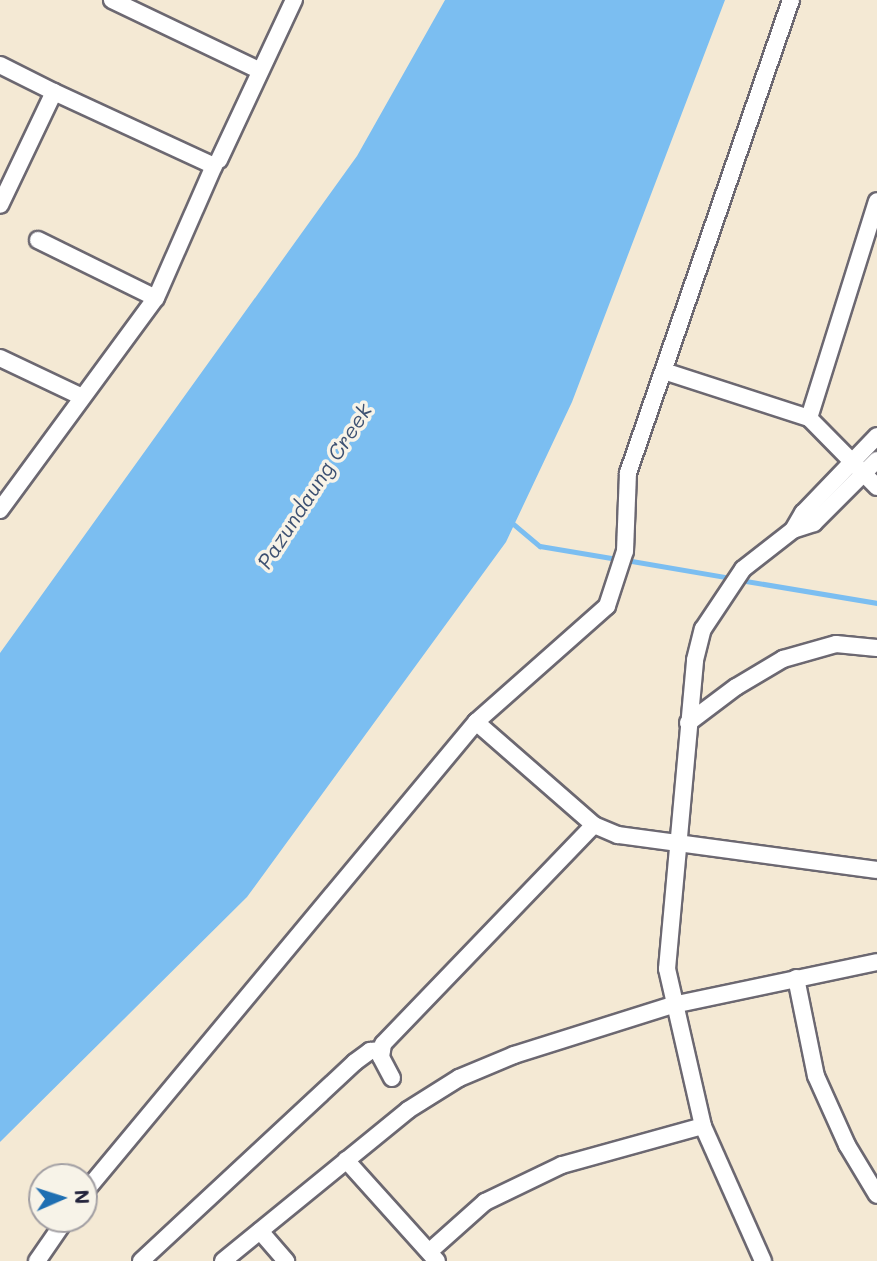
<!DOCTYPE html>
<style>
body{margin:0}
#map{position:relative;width:877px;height:1261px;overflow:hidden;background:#f4e9d4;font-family:Mali,sans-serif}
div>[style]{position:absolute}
.water>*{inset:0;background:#7bbef1}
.stream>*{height:4.5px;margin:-2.25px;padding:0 2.25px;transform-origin:2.25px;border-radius:2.25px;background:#7bbef1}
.roads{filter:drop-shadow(2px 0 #6c6871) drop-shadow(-2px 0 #6c6871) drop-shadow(0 2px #6c6871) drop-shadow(0 -2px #6c6871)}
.minor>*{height:16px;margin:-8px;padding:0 8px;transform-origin:8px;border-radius:8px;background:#fff}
span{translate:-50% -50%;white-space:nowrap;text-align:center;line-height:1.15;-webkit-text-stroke:7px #f7f3e8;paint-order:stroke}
.water-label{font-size:21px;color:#3d5172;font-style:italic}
.north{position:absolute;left:28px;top:1163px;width:70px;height:70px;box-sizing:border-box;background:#f7f3e8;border:2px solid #a29fa3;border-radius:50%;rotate:87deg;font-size:19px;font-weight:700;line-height:28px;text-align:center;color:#22223b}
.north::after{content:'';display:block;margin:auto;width:24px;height:32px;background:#1f6fb2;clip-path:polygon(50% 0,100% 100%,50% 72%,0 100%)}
</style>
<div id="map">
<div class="water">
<div style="clip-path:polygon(445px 0,725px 0,572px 402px,506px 542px,247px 897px,0 1142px,0 653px,357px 156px)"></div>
</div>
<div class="stream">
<div style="left:510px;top:521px;width:39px;rotate:40deg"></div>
<div style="left:540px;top:546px;width:78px;rotate:9.6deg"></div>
<div style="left:626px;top:560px;width:107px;rotate:9.7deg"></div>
<div style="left:740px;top:580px;width:139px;rotate:9.5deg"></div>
</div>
<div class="roads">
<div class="minor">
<div style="left:112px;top:0;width:163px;rotate:25.5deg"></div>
<div style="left:0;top:65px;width:60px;rotate:26.6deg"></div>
<div style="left:54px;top:92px;width:125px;rotate:115.5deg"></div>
<div style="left:219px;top:160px;width:177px;rotate:-64.9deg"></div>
<div style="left:38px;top:240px;width:131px;rotate:26.2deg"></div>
<div style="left:0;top:358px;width:91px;rotate:25.4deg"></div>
<div style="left:664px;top:371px;width:152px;rotate:18deg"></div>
<div style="left:809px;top:418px;width:97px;rotate:45.4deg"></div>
<div style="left:809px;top:418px;width:227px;rotate:-72.6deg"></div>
<div style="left:0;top:510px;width:263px;rotate:-53.7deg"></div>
<div style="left:156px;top:298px;width:144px;rotate:-66.3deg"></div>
<div style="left:214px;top:166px;width:176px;rotate:-155.2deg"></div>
<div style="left:793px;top:530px;width:20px;rotate:-60deg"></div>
<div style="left:803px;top:513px;width:107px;rotate:-46.1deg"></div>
<div style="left:476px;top:722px;width:157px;rotate:41.1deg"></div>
<div style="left:594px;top:825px;width:26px;rotate:23deg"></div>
<div style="left:618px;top:835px;width:261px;rotate:7.7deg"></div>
<div style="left:688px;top:723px;width:60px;rotate:-36.9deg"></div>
<div style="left:736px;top:687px;width:55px;rotate:-30.8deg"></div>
<div style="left:783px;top:659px;width:55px;rotate:-15.8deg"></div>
<div style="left:836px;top:644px;width:41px;rotate:5.6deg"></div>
<div style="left:796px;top:978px;width:100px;rotate:78.5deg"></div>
<div style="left:816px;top:1076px;width:76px;rotate:65.8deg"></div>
<div style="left:847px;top:1145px;width:58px;rotate:59deg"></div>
<div style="left:392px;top:1078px;width:24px;rotate:-118deg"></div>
<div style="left:381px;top:1057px;width:13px;rotate:-81deg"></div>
<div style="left:383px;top:1044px;width:304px;rotate:-46.1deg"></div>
<div style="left:346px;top:1160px;width:136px;rotate:48deg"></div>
<div style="left:84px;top:1193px;width:613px;rotate:-50.23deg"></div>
<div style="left:476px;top:722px;width:175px;rotate:-41.5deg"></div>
<div style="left:607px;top:606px;width:58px;rotate:-71.9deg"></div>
<div style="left:625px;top:551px;width:78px;rotate:-87.8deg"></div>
<div style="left:628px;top:473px;width:500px;rotate:-70.99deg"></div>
<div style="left:260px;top:1231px;width:40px;rotate:49deg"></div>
<div style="left:430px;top:1251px;width:74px;rotate:-41.7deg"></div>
<div style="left:485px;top:1202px;width:85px;rotate:-25.7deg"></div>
<div style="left:562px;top:1165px;width:146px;rotate:-15.5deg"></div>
<div style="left:37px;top:1261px;width:51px;rotate:-55.4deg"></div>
<div style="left:141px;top:1261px;width:292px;rotate:-42.9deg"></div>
<div style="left:355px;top:1062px;width:19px;rotate:-36deg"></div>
<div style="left:370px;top:1051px;width:12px;rotate:-5deg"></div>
<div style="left:223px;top:1261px;width:239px;rotate:-39.2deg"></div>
<div style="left:408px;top:1110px;width:60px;rotate:-32.1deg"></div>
<div style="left:459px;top:1078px;width:60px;rotate:-22.7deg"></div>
<div style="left:514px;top:1055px;width:167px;rotate:-17.5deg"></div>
<div style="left:673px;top:1005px;width:208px;rotate:-11.9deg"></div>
<div style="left:763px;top:1261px;width:148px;rotate:-114deg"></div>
<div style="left:703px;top:1126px;width:161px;rotate:-102.9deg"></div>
<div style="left:667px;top:969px;width:310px;rotate:-84.8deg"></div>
<div style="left:695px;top:660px;width:32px;rotate:-76deg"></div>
<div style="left:703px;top:629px;width:72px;rotate:-56.3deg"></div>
<div style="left:743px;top:569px;width:63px;rotate:-38deg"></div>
<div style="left:793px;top:530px;width:22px;rotate:-18deg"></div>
<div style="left:814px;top:523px;width:89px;rotate:-45deg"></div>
</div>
</div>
<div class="water-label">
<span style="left:314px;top:486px;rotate:-57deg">Pazundaung Creek</span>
</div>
<div class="north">N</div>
</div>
